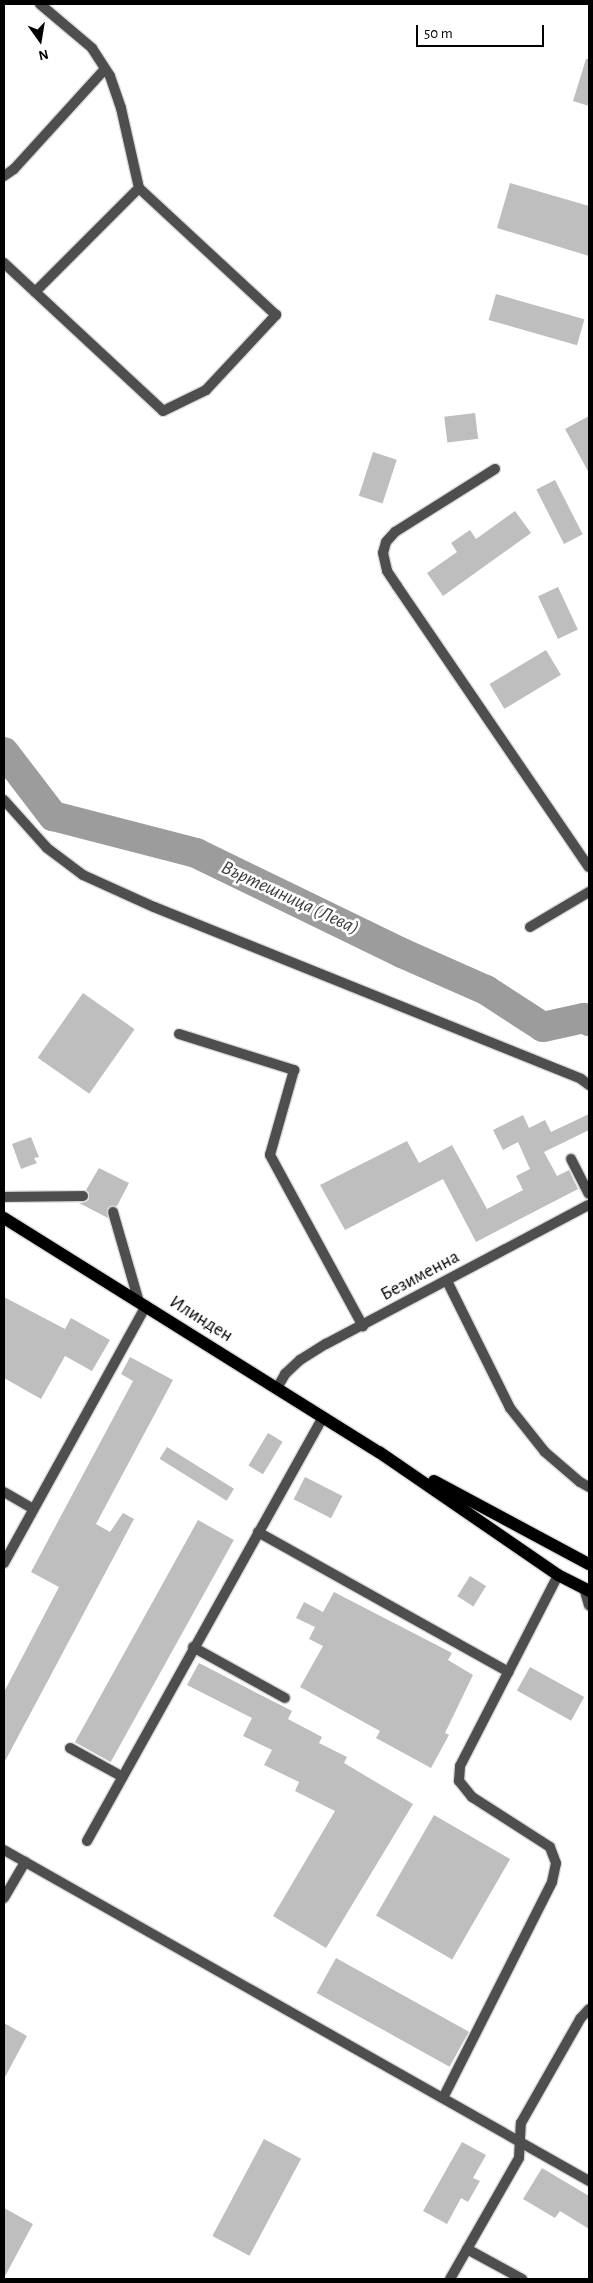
<!DOCTYPE html>
<meta charset="utf-8">
<style>
body{margin:0}
#map{position:relative;width:593px;height:2283px;overflow:hidden;background:#fff;font-family:"Alegreya Sans",sans-serif}
div>[style]{position:absolute}
.river>*{height:30px;margin:-15px;padding:0 15px;transform-origin:15px;border-radius:15px;background:#9c9c9c}
.building>*{inset:0;background:#bebebe;transform-origin:0 0}
.roads{filter:drop-shadow(1px 0 #dbdbdb) drop-shadow(-1px 0 #dbdbdb) drop-shadow(0 1px #dbdbdb) drop-shadow(0 -1px #dbdbdb)}
.service>*{height:10px;margin:-5px;padding:0 5px;transform-origin:5px;border-radius:5px;background:#4e4e4e}
.minor>*{height:10px;margin:-5px;padding:0 5px;transform-origin:5px;border-radius:5px;background:#4e4e4e}
.primary>*{height:12px;margin:-6px;padding:0 6px;transform-origin:6px;border-radius:6px;background:#000}
span{translate:-50% -50%;white-space:nowrap;text-align:center;line-height:1.15;-webkit-text-stroke:5px #fff;paint-order:stroke}
.street-label{font-size:19px;color:#000}
.water-label{font-size:20px;color:#3d3d3d;font-style:italic}
.frame{position:absolute;inset:0;border:5px solid #000;pointer-events:none}
.north{position:absolute;left:15px;top:15px;width:50px;height:50px;-webkit-text-stroke:4px #fff;paint-order:stroke;rotate:167deg;font-size:14px;font-weight:700;line-height:20px;text-align:center;color:#000}
.north::after{content:'';display:block;margin:auto;width:18px;height:22px;background:#000;clip-path:polygon(50% 0,100% 100%,50% 72%,0 100%)}
.scale{position:absolute;left:416px;top:25px;width:128px;height:22px;box-sizing:border-box;border:2px solid #000;border-top:0;padding-left:6px;font-size:15px;line-height:18px;white-space:nowrap;color:#000;-webkit-text-stroke:4px #fff;paint-order:stroke}
</style>
<div id="map">
<div class="river">
<div style="left:4px;top:752px;width:81px;rotate:52.6deg"></div>
<div style="left:53px;top:816px;width:148px;rotate:14.5deg"></div>
<div style="left:196px;top:853px;width:229px;rotate:25.9deg"></div>
<div style="left:402px;top:953px;width:92px;rotate:23.8deg"></div>
<div style="left:486px;top:990px;width:68px;rotate:33deg"></div>
<div style="left:543px;top:1027px;width:42px;rotate:-12.4deg"></div>
<div style="left:584px;top:1018px;width:6px;rotate:31deg"></div>
</div>
<div class="building">
<div style="clip-path:polygon(586px 59px,589px 59px,589px 106px,573px 101px)"></div>
<div style="clip-path:polygon(510px 183px,589px 206px,589px 256px,497px 228px)"></div>
<div style="left:496px;top:294px;width:92px;height:27px;rotate:16deg"></div>
<div style="left:475px;top:413px;width:26px;height:31px;rotate:83deg"></div>
<div style="clip-path:polygon(589px 416px,589px 473px,565px 429px)"></div>
<div style="left:373px;top:452px;width:25px;height:46px;rotate:18deg"></div>
<div style="left:555px;top:480px;width:61px;height:21px;rotate:63deg"></div>
<div style="clip-path:polygon(515px 511px,531px 533px,443px 596px,427px 573px,457px 552px,451px 543px,470px 530px,476px 539px)"></div>
<div style="left:558px;top:587px;width:47px;height:22px;rotate:65deg"></div>
<div style="left:546px;top:650px;width:29px;height:66px;rotate:59deg"></div>
<div style="left:83px;top:993px;width:63px;height:79px;rotate:35deg"></div>
<div style="clip-path:polygon(589px 1114px,589px 1130px,544px 1152px,557px 1176px,569px 1170px,578px 1189px,476px 1242px,443px 1179px,345px 1230px,320px 1185px,407px 1141px,419px 1163px,452px 1145px,487px 1209px,523px 1190px,516px 1176px,530px 1169px,518px 1142px,503px 1150px,493px 1130px,523px 1115px,529px 1128px,545px 1120px,551px 1132px)"></div>
<div style="clip-path:polygon(31px 1137px,39px 1157px,34px 1158px,37px 1163px,21px 1169px,12px 1144px)"></div>
<div style="clip-path:polygon(99px 1168px,129px 1183px,117px 1206px,108px 1208px,108px 1218px,79px 1203px,86px 1202px,89px 1199px,89px 1193px,86px 1190px)"></div>
<div style="clip-path:polygon(4px 1297px,65px 1329px,71px 1318px,110px 1340px,92px 1371px,65px 1356px,41px 1399px,4px 1378px)"></div>
<div style="clip-path:polygon(130px 1357px,173px 1380px,96px 1524px,110px 1532px,123px 1513px,134px 1519px,4px 1763px,4px 1692px,59px 1587px,31px 1572px,133px 1381px,121px 1374px)"></div>
<div style="left:268px;top:1433px;width:17px;height:38px;rotate:31deg"></div>
<div style="left:167px;top:1447px;width:79px;height:14px;rotate:32deg"></div>
<div style="left:305px;top:1477px;width:42px;height:25px;rotate:27deg"></div>
<div style="left:198px;top:1520px;width:41px;height:254px;rotate:29deg"></div>
<div style="left:470px;top:1576px;width:19px;height:24px;rotate:32deg"></div>
<div style="clip-path:polygon(334px 1592px,452px 1653px,448px 1660px,473px 1675px,445px 1733px,449px 1735px,431px 1768px,376px 1738px,380px 1731px,300px 1687px,323px 1646px,309px 1639px,315px 1627px,296px 1618px,304px 1602px,323px 1612px)"></div>
<div style="clip-path:polygon(199px 1663px,292px 1711px,288px 1719px,322px 1737px,319px 1743px,347px 1757px,344px 1763px,413px 1804px,326px 1948px,273px 1916px,335px 1811px,295px 1791px,299px 1782px,264px 1765px,272px 1750px,243px 1736px,252px 1718px,187px 1685px)"></div>
<div style="left:530px;top:1667px;width:62px;height:27px;rotate:29deg"></div>
<div style="left:434px;top:1815px;width:88px;height:116px;rotate:30deg"></div>
<div style="left:336px;top:1958px;width:152px;height:40px;rotate:29deg"></div>
<div style="clip-path:polygon(4px 2023px,27px 2036px,4px 2079px)"></div>
<div style="left:264px;top:2139px;width:42px;height:110px;rotate:28deg"></div>
<div style="clip-path:polygon(462px 2142px,486px 2155px,473px 2178px,480px 2181px,468px 2202px,461px 2198px,447px 2224px,423px 2211px)"></div>
<div style="clip-path:polygon(542px 2168px,589px 2196px,589px 2229px,560px 2211px,555px 2218px,523px 2199px)"></div>
<div style="clip-path:polygon(4px 2208px,33px 2224px,4px 2278px)"></div>
</div>
<div class="roads">
<div class="service">
<div style="left:4px;top:176px;width:12px;rotate:-35deg"></div>
<div style="left:14px;top:169px;width:135px;rotate:-47.7deg"></div>
<div style="left:4px;top:263px;width:217px;rotate:42.9deg"></div>
<div style="left:163px;top:411px;width:48px;rotate:-26deg"></div>
<div style="left:206px;top:390px;width:103px;rotate:-47deg"></div>
<div style="left:276px;top:315px;width:187px;rotate:-137.2deg"></div>
<div style="left:139px;top:188px;width:82px;rotate:-102.7deg"></div>
<div style="left:121px;top:108px;width:34px;rotate:-109deg"></div>
<div style="left:110px;top:76px;width:33px;rotate:-123deg"></div>
<div style="left:92px;top:48px;width:68px;rotate:-139.8deg"></div>
<div style="left:35px;top:292px;width:147px;rotate:-45deg"></div>
<div style="left:495px;top:469px;width:118px;rotate:147.8deg"></div>
<div style="left:395px;top:532px;width:13px;rotate:132deg"></div>
<div style="left:386px;top:542px;width:11px;rotate:105deg"></div>
<div style="left:383px;top:553px;width:18px;rotate:77deg"></div>
<div style="left:387px;top:571px;width:18px;rotate:56deg"></div>
<div style="left:397px;top:586px;width:340px;rotate:55.7deg"></div>
<div style="left:530px;top:927px;width:69px;rotate:-30.7deg"></div>
<div style="left:179px;top:1034px;width:121px;rotate:17.4deg"></div>
<div style="left:294px;top:1070px;width:88px;rotate:105.8deg"></div>
<div style="left:270px;top:1155px;width:195px;rotate:61.5deg"></div>
<div style="left:571px;top:1159px;width:39px;rotate:63deg"></div>
<div style="left:4px;top:1197px;width:79px;rotate:-0.7deg"></div>
<div style="left:113px;top:1212px;width:94px;rotate:73.9deg"></div>
<div style="left:4px;top:1492px;width:34px;rotate:30deg"></div>
<div style="left:258px;top:1532px;width:287px;rotate:29.2deg"></div>
<div style="left:4px;top:1563px;width:294px;rotate:-61.1deg"></div>
<div style="left:584px;top:1588px;width:18px;rotate:74deg"></div>
<div style="left:193px;top:1647px;width:105px;rotate:29deg"></div>
<div style="left:70px;top:1748px;width:60px;rotate:28.7deg"></div>
<div style="left:87px;top:1841px;width:485px;rotate:-60.9deg"></div>
<div style="left:4px;top:1898px;width:42px;rotate:-59.7deg"></div>
<div style="left:443px;top:2098px;width:242px;rotate:-63.2deg"></div>
<div style="left:552px;top:1882px;width:19px;rotate:-78deg"></div>
<div style="left:556px;top:1863px;width:17px;rotate:-111deg"></div>
<div style="left:550px;top:1847px;width:93px;rotate:-147.3deg"></div>
<div style="left:472px;top:1797px;width:21px;rotate:-129deg"></div>
<div style="left:459px;top:1781px;width:15px;rotate:-86deg"></div>
<div style="left:460px;top:1766px;width:215px;rotate:-62.8deg"></div>
<div style="left:467px;top:2249px;width:63px;rotate:28.6deg"></div>
<div style="left:450px;top:2279px;width:139px;rotate:-60.3deg"></div>
<div style="left:519px;top:2158px;width:35px;rotate:-87deg"></div>
<div style="left:521px;top:2123px;width:120px;rotate:-60.4deg"></div>
<div style="left:580px;top:2019px;width:13px;rotate:-48deg"></div>
</div>
<div class="minor">
<div style="left:4px;top:800px;width:64px;rotate:48.1deg"></div>
<div style="left:47px;top:848px;width:45px;rotate:36.9deg"></div>
<div style="left:83px;top:875px;width:78px;rotate:24.3deg"></div>
<div style="left:154px;top:907px;width:460px;rotate:21.9deg"></div>
<div style="left:581px;top:1079px;width:10px;rotate:37deg"></div>
<div style="left:447px;top:1281px;width:142px;rotate:63.6deg"></div>
<div style="left:510px;top:1408px;width:56px;rotate:51.5deg"></div>
<div style="left:545px;top:1452px;width:46px;rotate:40.6deg"></div>
<div style="left:580px;top:1482px;width:10px;rotate:29deg"></div>
<div style="left:277px;top:1388px;width:16px;rotate:-60deg"></div>
<div style="left:285px;top:1374px;width:21px;rotate:-43deg"></div>
<div style="left:300px;top:1360px;width:31px;rotate:-32deg"></div>
<div style="left:326px;top:1344px;width:297px;rotate:-27.9deg"></div>
<div style="left:4px;top:1850px;width:672px;rotate:29.5deg"></div>
</div>
<div class="primary">
<div style="left:4px;top:1218px;width:442px;rotate:32deg"></div>
<div style="left:379px;top:1452px;width:217px;rotate:34.5deg"></div>
<div style="left:558px;top:1575px;width:35px;rotate:27deg"></div>
<div style="left:434px;top:1481px;width:176px;rotate:28.2deg"></div>
</div>
</div>
<div class="street-label">
<span style="left:420px;top:1276px;rotate:-28deg">Безименна</span>
<span style="left:201px;top:1319px;rotate:32deg">Илинден</span>
</div>
<div class="water-label">
<span style="left:290px;top:898px;rotate:25deg">Въртешница (Лева)</span>
</div>
<div class="frame"></div>
<div class="north">N</div>
<div class="scale">50 m</div>
</div>
